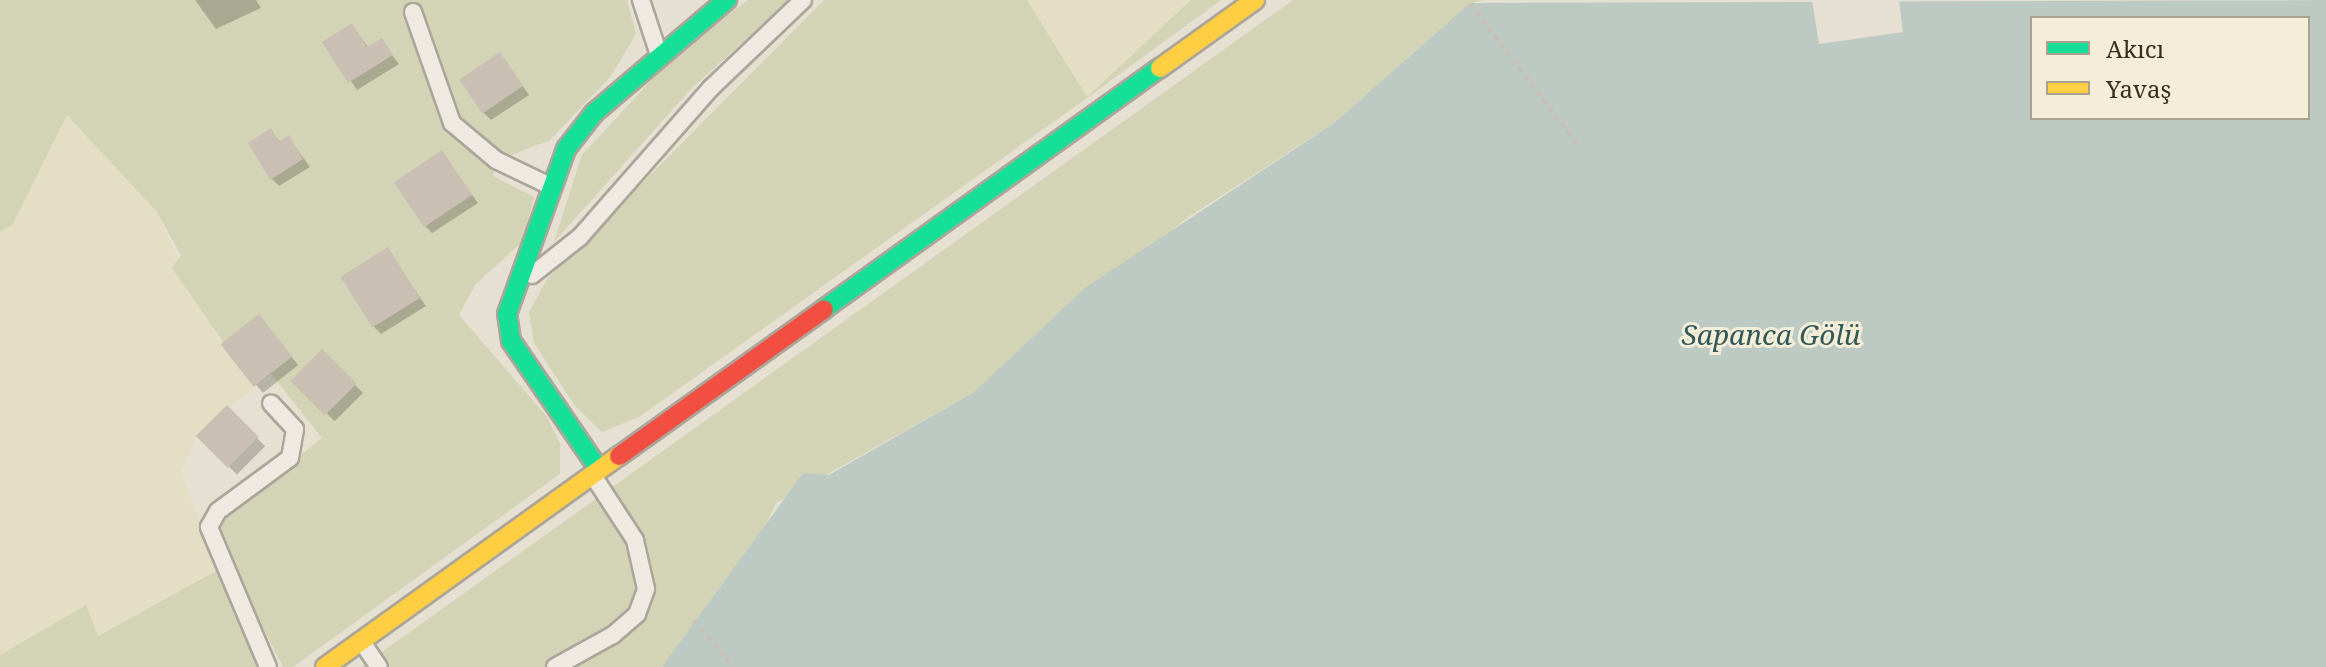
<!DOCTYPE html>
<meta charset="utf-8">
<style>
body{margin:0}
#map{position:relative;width:2326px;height:667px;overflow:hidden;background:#e5e0d2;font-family:"Noto Serif",serif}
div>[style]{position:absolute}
.farmland>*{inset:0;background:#e3dec4}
.green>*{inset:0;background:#d3d4b5}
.water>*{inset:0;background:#bccac3}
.pier>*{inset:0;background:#e5e0d2}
.shadow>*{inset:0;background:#0003;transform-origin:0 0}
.building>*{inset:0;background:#c9bfb3;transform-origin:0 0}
.path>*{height:5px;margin-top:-2.5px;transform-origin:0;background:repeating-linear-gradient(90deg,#c6c2b9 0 6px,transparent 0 10px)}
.roads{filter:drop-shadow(2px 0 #aba59a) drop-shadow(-2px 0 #aba59a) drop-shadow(0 2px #aba59a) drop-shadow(0 -2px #aba59a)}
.lane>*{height:16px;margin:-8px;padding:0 8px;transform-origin:8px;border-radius:8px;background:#eeeae2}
.fast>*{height:18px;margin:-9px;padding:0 9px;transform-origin:9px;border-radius:9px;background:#16e098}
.slow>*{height:18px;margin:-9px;padding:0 9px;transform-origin:9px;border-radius:9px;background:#ffcf43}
.jam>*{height:18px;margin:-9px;padding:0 9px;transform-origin:9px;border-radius:9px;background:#f24e42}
span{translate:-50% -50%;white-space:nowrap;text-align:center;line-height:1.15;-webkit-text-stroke:6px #f4eed9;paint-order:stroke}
.water-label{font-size:28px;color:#325958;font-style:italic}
.legend{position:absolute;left:2030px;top:16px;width:280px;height:104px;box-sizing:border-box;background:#f4eed9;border:2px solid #aaa190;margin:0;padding:10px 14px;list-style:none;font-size:24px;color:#3a2e22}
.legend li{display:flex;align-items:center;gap:16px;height:40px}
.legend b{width:40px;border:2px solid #aaa190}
</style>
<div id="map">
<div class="farmland">
<div style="clip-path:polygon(1027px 0,1191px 0,1087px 98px)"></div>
<div style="clip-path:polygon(66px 114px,156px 211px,220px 344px,254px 387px,196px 436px,181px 473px,218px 570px,98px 636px,86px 606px,0 655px,0 232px,13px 224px)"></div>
</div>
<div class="green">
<div style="clip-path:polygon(0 0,627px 0,636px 34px,611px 76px,550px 140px,496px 161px,493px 176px,534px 197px,523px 241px,475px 285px,459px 315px,547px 417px,560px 443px,560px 474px,293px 667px,283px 667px,221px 546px,221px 528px,227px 515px,322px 438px,271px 374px,254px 387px,172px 268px,181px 255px,156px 211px,67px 115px,13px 224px,0 232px)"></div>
<div style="clip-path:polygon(748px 0,789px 0,691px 89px,554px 242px,582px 155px,681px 48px)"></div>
<div style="clip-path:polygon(824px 0,1027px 0,1087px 97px,1191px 0,1221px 0,1087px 98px,639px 417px,602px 432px,575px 406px,534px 343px,529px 312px,547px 279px)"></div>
<div style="clip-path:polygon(1293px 0,1484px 0,1470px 3px,1334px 123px,1187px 218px,974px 392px,776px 503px,755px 548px,662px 667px,361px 667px)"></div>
<div style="clip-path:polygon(218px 570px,257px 667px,0 667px,0 655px,86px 605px,98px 636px)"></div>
</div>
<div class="water">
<div style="clip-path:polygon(evenodd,2326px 0,2326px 667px,662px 667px,803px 473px,829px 475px,974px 392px,1085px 288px,1334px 123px,1470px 3px,2326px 0,2032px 18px,2308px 18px,2308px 118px,2032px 118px,2032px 18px)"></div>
</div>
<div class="pier">
<div style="clip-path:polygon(1812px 0,1899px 0,1903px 32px,1819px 44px)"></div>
</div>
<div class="shadow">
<div style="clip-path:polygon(195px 0,256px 0,261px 8px,216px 29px)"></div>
<div style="clip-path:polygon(352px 26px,369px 48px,381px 41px,399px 64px,357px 90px,325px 42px)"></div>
<div style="clip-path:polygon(500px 54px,529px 95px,491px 120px,483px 112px)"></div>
<div style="clip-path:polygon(271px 131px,281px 143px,289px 138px,310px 167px,279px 186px,272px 179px)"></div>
<div style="clip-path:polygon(442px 153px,478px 203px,432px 233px,424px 225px)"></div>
<div style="clip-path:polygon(387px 250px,426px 306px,381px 334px,374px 327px)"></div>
<div style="clip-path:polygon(266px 324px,298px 365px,263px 393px,223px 345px)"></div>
<div style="left:322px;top:352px;width:58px;height:40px;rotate:45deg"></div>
<div style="left:227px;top:408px;width:54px;height:40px;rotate:45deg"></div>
</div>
<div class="building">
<div style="clip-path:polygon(352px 23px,367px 47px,382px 38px,393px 55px,348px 83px,322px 42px)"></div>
<div style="left:500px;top:52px;width:41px;height:49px;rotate:56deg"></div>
<div style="clip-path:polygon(271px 128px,279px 142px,289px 135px,303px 159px,270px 180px,248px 143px)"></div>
<div style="left:442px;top:150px;width:54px;height:58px;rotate:56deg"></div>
<div style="left:388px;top:247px;width:60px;height:56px;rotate:58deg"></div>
<div style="left:259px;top:314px;width:54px;height:49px;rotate:52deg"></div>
<div style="left:322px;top:349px;width:49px;height:45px;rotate:45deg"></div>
<div style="left:227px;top:405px;width:45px;height:44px;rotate:45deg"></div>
</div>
<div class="path">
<div style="left:1470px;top:3px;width:178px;rotate:52.7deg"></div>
<div style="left:694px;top:620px;width:62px;rotate:49.6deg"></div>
</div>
<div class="roads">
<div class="lane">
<div style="left:641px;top:0;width:58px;rotate:71.9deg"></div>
<div style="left:413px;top:12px;width:118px;rotate:70.6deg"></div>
<div style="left:452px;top:123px;width:57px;rotate:40.1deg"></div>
<div style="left:496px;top:160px;width:62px;rotate:25.7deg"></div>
<div style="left:532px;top:275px;width:61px;rotate:-38.4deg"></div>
<div style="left:580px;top:237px;width:198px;rotate:-48.7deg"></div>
<div style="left:711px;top:88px;width:127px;rotate:-43.7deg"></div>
<div style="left:362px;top:642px;width:30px;rotate:56deg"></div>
<div style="left:268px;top:667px;width:152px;rotate:-112.9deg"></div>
<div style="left:209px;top:527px;width:18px;rotate:-61deg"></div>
<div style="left:218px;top:511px;width:89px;rotate:-36.4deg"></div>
<div style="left:290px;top:458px;width:29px;rotate:-80deg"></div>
<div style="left:295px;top:429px;width:35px;rotate:-133deg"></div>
<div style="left:555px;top:667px;width:66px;rotate:-28.9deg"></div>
<div style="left:613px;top:635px;width:32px;rotate:-41deg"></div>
<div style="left:637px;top:614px;width:27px;rotate:-70deg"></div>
<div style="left:646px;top:589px;width:50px;rotate:-102.7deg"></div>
<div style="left:635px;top:540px;width:79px;rotate:-123.1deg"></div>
</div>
<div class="fast">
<div style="left:824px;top:309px;width:413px;rotate:-35.7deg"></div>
<div style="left:598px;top:468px;width:154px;rotate:-124.4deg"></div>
<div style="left:511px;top:341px;width:27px;rotate:-98deg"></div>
<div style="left:507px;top:314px;width:175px;rotate:-70.3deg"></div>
<div style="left:566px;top:149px;width:46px;rotate:-52.1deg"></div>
<div style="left:594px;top:113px;width:175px;rotate:-40.4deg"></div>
</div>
<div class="slow">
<div style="left:1160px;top:68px;width:117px;rotate:-35.6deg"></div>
<div style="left:325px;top:667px;width:362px;rotate:-35.7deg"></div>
</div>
<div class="jam">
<div style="left:619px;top:456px;width:252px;rotate:-35.6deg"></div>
</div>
</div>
<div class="water-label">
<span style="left:1771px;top:334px">Sapanca Gölü</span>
</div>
<ul class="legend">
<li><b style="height:10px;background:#16e098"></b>Akıcı</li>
<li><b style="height:10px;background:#ffcf43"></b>Yavaş</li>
</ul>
</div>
